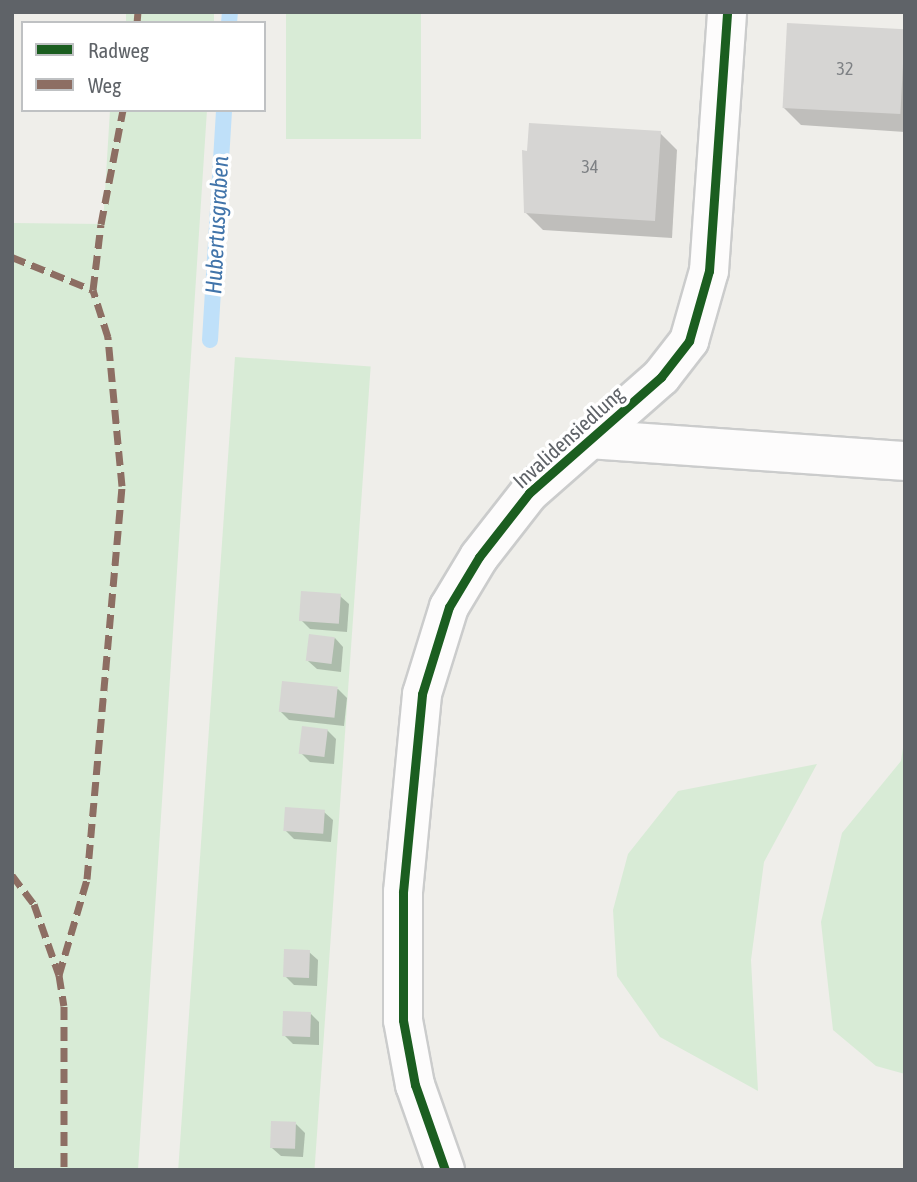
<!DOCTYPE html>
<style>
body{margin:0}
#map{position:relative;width:917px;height:1182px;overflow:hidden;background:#efeeea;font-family:"Asap Condensed",sans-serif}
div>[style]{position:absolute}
.green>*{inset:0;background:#d8ebd6;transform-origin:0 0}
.shadow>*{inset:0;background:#0003}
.stream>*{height:16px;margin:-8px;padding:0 8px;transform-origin:8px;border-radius:8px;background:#bfe0f9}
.building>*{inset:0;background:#d6d5d3;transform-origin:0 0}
.roads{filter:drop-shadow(2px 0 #cbcccc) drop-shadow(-2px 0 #cbcccc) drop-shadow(0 2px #cbcccc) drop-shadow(0 -2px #cbcccc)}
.minor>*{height:38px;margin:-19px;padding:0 19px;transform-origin:19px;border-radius:19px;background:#fdfcfc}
.quiet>*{height:7px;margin-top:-3.5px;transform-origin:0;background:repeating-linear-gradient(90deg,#8d6e63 0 14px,transparent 0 21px)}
.cycleway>*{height:9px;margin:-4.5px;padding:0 4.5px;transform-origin:4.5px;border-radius:4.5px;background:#1b5e20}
span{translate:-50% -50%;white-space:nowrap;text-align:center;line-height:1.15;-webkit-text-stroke:7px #fff;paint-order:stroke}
.number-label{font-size:18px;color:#7e8184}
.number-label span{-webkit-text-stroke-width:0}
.street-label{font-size:21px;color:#5f6368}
.water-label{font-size:23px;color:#4174aa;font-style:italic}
.frame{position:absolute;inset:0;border:14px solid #5f6368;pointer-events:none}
.legend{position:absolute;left:21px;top:21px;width:245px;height:91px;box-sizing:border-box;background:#fff;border:2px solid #bfc1c3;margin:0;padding:9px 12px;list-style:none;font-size:21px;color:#5f6368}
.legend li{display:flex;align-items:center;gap:14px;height:35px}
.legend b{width:35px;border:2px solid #bfc1c3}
</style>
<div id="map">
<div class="green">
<div style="left:126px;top:12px;width:88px;height:11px"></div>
<div style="left:286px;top:12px;width:135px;height:127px"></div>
<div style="clip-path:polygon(110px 110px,207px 110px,138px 1170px,12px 1170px,12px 223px,103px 224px)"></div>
<div style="left:235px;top:357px;width:136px;height:815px;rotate:4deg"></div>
<div style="clip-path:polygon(905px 735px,905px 1074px,876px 1066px,833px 1030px,821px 922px,842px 833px,901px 761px)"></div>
<div style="clip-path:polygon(817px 764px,764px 862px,751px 960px,758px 1091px,660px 1037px,617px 976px,613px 910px,628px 854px,678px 791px)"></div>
</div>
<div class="shadow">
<div style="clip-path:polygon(905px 32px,905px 132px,801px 125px,784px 108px)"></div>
<div style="clip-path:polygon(660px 133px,677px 150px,672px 238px,543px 230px,526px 213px)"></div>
<div style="clip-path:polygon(340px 596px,349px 604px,347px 632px,310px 629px,301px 620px)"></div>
<div style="clip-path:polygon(335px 638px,343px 647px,341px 672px,317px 669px,308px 661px)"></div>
<div style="clip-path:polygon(338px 689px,347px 698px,344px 726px,289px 720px,280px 711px)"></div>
<div style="clip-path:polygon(327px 730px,336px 739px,334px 764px,310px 762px,301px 753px)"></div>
<div style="clip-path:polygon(324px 812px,333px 820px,331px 842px,294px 839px,285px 830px)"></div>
<div style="clip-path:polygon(309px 952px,318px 960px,317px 986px,294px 985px,285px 976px)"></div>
<div style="clip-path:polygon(311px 1014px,319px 1022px,319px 1045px,293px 1044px,284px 1035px)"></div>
<div style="clip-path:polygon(296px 1124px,305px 1133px,303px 1157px,281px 1156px,272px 1148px)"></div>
</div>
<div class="stream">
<div style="left:229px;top:23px;width:11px;rotate:-85deg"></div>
<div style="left:210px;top:340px;width:230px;rotate:-86.5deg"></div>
</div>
<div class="building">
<div style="left:787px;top:23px;width:118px;height:85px;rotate:3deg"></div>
<div style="clip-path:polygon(529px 123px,661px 131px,655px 221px,524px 213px,522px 150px,527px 151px)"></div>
<div style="left:301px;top:591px;width:40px;height:30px;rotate:4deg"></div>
<div style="left:309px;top:634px;width:26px;height:27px;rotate:7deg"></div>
<div style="left:282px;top:681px;width:56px;height:31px;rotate:6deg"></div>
<div style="left:302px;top:726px;width:26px;height:28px;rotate:7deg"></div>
<div style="left:285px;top:807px;width:40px;height:24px;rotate:4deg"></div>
<div style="left:284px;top:949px;width:26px;height:28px;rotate:2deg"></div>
<div style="left:283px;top:1011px;width:28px;height:25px;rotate:2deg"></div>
<div style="left:271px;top:1121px;width:25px;height:27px;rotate:2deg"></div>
</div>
<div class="roads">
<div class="minor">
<div style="left:590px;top:439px;width:316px;rotate:4deg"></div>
<div style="left:445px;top:1170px;width:90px;rotate:-109.4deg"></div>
<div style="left:415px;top:1085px;width:66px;rotate:-100.5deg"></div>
<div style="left:403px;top:1020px;width:128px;rotate:-90deg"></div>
<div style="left:403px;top:892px;width:199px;rotate:-84.5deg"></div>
<div style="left:422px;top:694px;width:91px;rotate:-72.8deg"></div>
<div style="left:449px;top:607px;width:58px;rotate:-59deg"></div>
<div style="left:479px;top:557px;width:81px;rotate:-52deg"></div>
<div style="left:529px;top:493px;width:176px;rotate:-41.3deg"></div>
<div style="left:661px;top:377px;width:46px;rotate:-52.1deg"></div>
<div style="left:689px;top:341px;width:73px;rotate:-74.1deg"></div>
<div style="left:709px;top:271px;width:260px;rotate:-86deg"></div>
</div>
</div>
<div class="quiet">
<div style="left:137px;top:23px;width:11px;rotate:-85deg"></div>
<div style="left:12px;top:257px;width:87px;rotate:22.2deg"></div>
<div style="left:12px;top:875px;width:36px;rotate:53deg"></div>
<div style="left:34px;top:904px;width:75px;rotate:70.6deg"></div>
<div style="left:59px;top:975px;width:31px;rotate:81deg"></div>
<div style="left:64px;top:1006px;width:164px;rotate:90deg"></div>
<div style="left:59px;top:975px;width:100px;rotate:-73.7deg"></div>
<div style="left:87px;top:879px;width:395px;rotate:-84.9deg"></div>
<div style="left:122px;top:486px;width:150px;rotate:-95.4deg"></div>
<div style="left:108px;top:337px;width:49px;rotate:-107.7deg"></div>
<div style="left:93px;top:290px;width:66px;rotate:-83.1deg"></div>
<div style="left:101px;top:224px;width:116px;rotate:-79.1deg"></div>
</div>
<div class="cycleway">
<div style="left:445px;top:1170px;width:90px;rotate:-109.4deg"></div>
<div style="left:415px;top:1085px;width:66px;rotate:-100.5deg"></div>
<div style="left:403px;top:1020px;width:128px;rotate:-90deg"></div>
<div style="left:403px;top:892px;width:199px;rotate:-84.5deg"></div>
<div style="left:422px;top:694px;width:91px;rotate:-72.8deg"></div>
<div style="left:449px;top:607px;width:58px;rotate:-59deg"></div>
<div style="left:479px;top:557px;width:81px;rotate:-52deg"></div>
<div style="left:529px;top:493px;width:176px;rotate:-41.3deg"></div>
<div style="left:661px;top:377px;width:46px;rotate:-52.1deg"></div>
<div style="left:689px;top:341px;width:73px;rotate:-74.1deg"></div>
<div style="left:709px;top:271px;width:260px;rotate:-86deg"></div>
</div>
<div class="number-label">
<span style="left:845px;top:69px">32</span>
<span style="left:590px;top:167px">34</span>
</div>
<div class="street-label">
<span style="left:568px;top:437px;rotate:-42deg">Invalidensiedlung</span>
</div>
<div class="water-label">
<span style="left:217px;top:225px;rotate:-87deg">Hubertusgraben</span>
</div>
<div class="frame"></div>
<ul class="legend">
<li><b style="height:9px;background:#1b5e20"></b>Radweg</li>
<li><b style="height:9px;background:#8d6e63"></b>Weg</li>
</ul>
</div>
